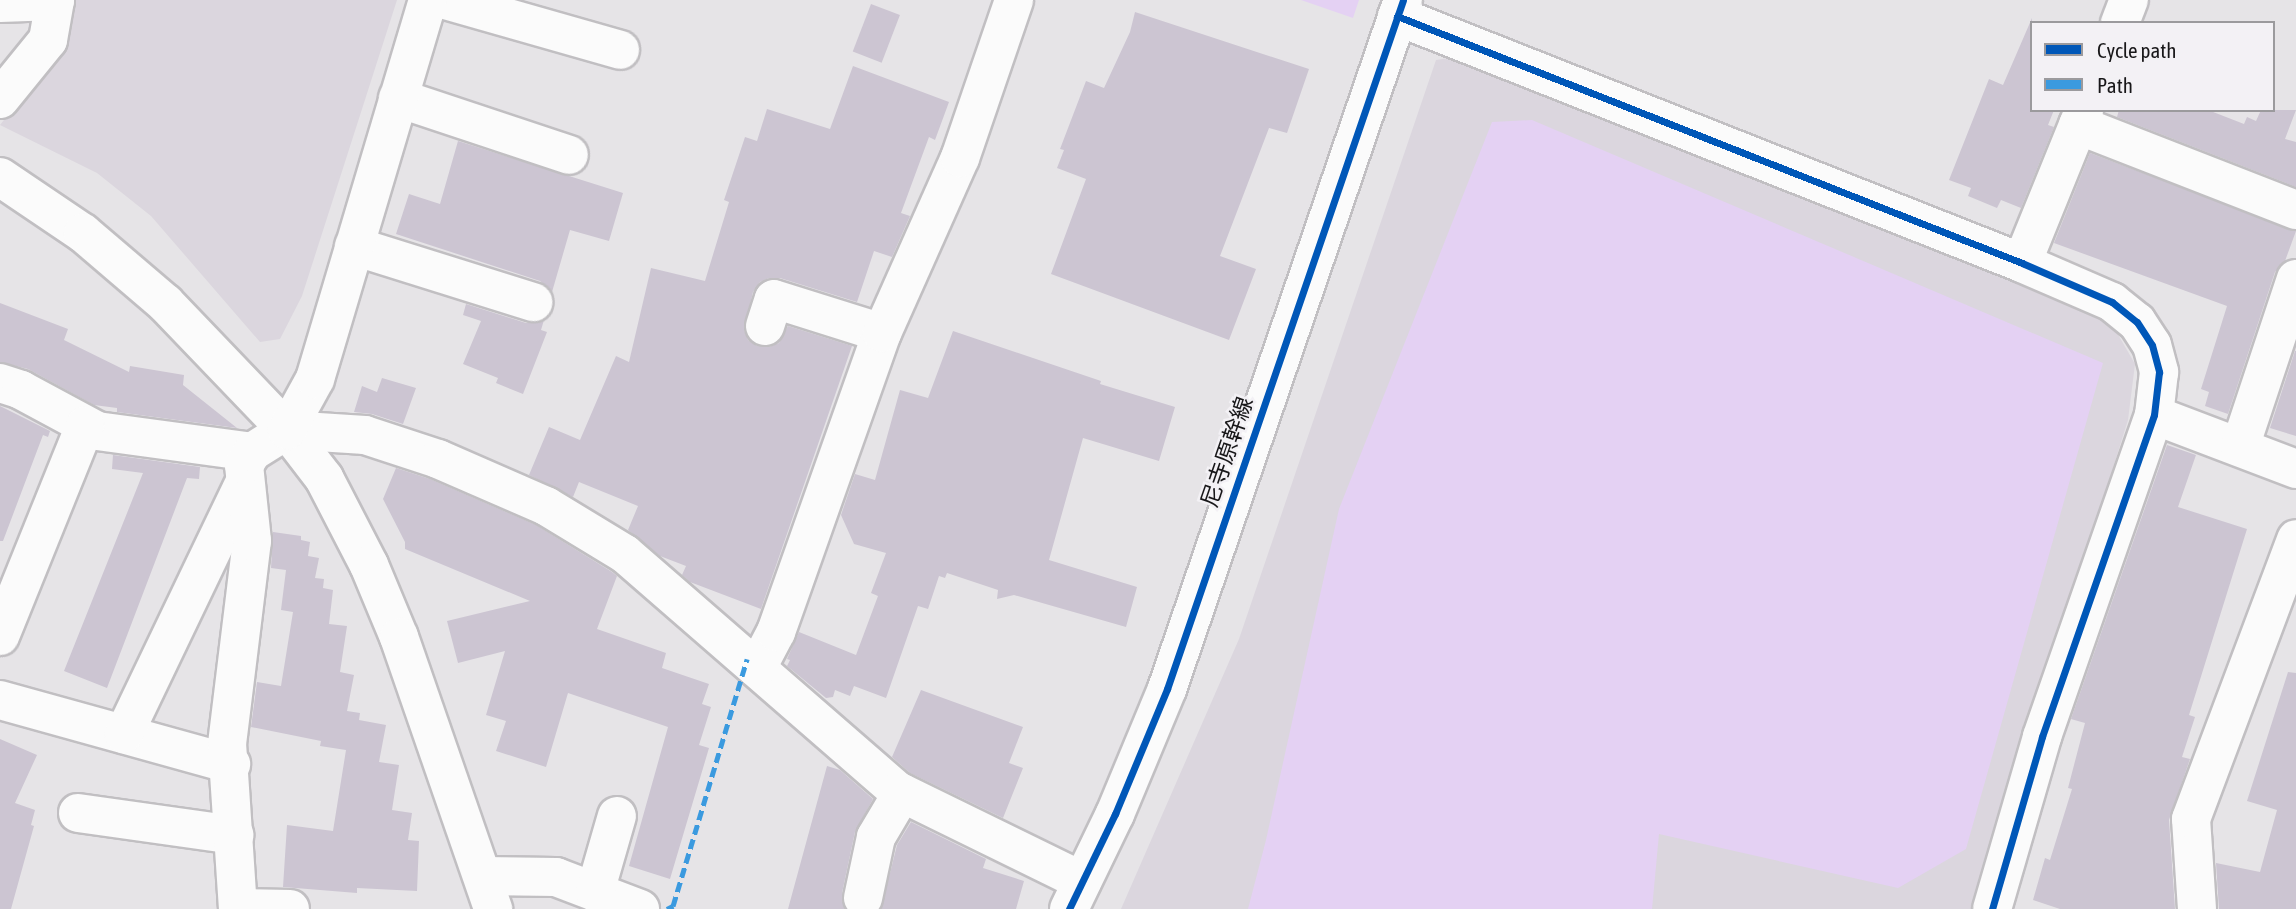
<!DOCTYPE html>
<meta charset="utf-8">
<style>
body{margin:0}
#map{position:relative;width:2296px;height:909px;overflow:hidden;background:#e6e4e7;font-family:"Asap Condensed","Noto Sans JP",sans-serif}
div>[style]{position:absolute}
.built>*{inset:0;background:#dbd6de}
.green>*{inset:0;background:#e4d1f3}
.building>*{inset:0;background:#ccc5d2;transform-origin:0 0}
.roads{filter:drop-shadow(2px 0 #c1bfc2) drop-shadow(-2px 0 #c1bfc2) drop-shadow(0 2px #c1bfc2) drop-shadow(0 -2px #c1bfc2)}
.minor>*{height:38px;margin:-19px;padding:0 19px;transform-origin:19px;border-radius:19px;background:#fbfbfb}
.quiet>*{height:5px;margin-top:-2.5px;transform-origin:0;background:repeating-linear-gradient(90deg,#3b9adf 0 10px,transparent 0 15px)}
.cycleway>*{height:7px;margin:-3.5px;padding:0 3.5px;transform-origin:3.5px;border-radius:3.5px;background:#0057b8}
span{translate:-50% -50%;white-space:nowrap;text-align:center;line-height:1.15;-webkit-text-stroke:5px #f3f1f5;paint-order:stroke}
.street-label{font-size:23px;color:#181719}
.legend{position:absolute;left:2030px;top:21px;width:245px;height:91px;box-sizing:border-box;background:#f3f1f5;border:2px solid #9b9a9d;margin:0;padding:9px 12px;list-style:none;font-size:21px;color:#181719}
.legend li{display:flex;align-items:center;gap:14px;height:35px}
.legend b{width:35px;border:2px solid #9b9a9d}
</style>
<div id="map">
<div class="built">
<div style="clip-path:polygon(70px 0,397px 0,302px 296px,280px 339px,260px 342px,151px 216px,97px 173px,0 125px,67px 40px)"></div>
<div style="clip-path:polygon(1481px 53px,1800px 181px,2112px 324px,2135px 364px,2128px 420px,1975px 909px,1121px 909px,1239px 639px,1436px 60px)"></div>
</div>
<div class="green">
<div style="clip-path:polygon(1301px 0,1359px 0,1353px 18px)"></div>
<div style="clip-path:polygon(1532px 120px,2103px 363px,1966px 849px,1898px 888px,1659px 834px,1652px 909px,1248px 909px,1266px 840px,1339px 509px,1492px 122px)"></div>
</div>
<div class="building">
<div style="left:871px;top:4px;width:31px;height:51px;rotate:21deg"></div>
<div style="clip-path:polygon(1135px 12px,1309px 69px,1287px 133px,1269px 128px,1220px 256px,1256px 269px,1229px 340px,1051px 274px,1086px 179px,1057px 168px,1064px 150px,1060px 149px,1086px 81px,1104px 88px,1130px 32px)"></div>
<div style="clip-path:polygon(2032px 18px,2032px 110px,2054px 110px,2048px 125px,2054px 127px,2021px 208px,2001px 200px,1997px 208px,1968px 196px,1971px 188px,1949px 180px,1989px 79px,2003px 85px)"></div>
<div style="clip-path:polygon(853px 66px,949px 102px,935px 140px,929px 137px,901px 213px,910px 216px,892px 257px,874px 251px,857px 302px,780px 278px,769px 278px,760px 282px,753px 292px,744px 330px,748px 340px,757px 346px,769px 347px,779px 343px,788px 326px,852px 346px,761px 609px,690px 582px,682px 575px,686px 566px,660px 556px,628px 530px,638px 506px,579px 482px,573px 497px,529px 475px,549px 427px,580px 440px,616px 356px,629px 362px,651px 268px,705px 281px,729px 202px,724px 200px,745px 137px,757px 141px,767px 109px,830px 129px)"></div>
<div style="clip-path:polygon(2119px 110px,2208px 110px,2244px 124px,2247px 117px,2256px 121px,2261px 110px,2296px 110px,2285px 139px,2296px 142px,2296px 187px,2117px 117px)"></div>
<div style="clip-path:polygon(458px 141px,623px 193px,609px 241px,570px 230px,552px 292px,540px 281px,396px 234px,409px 194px,440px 204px)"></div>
<div style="clip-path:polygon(2090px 153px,2296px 231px,2285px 261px,2275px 272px,2228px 414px,2205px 406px,2209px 392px,2201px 389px,2227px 306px,2054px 243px)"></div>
<div style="clip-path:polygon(0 303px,68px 329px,64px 340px,129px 372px,130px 366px,184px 375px,183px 385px,237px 428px,117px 412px,117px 408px,94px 405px,28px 369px,0 362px)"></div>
<div style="clip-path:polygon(466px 304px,526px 323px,544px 320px,541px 330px,547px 332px,523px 394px,496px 383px,498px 378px,463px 364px,481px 321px,463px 315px)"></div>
<div style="clip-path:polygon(953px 331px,1101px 381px,1100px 384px,1175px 407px,1159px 461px,1083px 438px,1049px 560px,1137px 587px,1126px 627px,1014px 595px,997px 599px,998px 590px,947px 573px,945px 578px,939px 576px,928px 609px,918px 606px,886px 698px,854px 686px,850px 696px,835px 690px,833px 697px,826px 698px,787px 666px,790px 660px,787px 659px,799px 632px,856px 655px,878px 596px,871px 593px,886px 553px,854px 544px,841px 515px,855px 474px,875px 480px,900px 390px,928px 398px)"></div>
<div style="clip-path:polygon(2295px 351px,2296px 351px,2296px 436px,2270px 428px)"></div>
<div style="clip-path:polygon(382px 378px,416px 388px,403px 424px,372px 414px,354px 412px,362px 386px,377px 392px)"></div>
<div style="clip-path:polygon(0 406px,50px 431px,48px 437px,43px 435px,3px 541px,0 541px)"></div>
<div style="clip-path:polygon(2167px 445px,2196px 455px,2178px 507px,2247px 529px,2189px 715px,2195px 717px,2182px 757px,2190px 759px,2169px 820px,2175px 909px,2060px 909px,2033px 900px,2045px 858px,2050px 860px,2072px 789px,2068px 788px,2085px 723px,2071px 719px)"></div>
<div style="clip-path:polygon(113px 455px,200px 467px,199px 479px,187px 478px,107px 688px,64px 671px,143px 473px,112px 469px)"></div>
<div style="clip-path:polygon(396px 468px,430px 479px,536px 525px,612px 572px,617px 576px,597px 629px,666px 653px,662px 668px,709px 684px,702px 704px,711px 707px,699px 745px,709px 748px,670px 879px,629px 866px,668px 727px,568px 693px,546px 767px,496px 751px,506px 721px,486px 715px,505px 651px,458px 663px,447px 621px,530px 601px,405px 549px,405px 542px,383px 499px)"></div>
<div style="clip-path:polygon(273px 532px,301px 536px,301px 540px,310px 542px,308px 556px,319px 558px,315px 578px,324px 579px,323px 588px,333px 590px,329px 624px,347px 626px,340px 672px,354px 675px,347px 711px,360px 713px,359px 720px,386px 725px,379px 762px,399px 765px,392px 810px,412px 813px,408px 840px,419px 841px,417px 891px,357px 888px,357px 893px,283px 887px,287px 825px,333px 831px,346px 750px,320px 746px,321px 741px,251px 727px,257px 682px,281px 686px,293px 612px,281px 610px,286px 570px,271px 568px)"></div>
<div style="clip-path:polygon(2288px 672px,2296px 673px,2296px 909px,2219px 909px,2216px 863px,2260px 872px,2277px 810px,2247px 801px)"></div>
<div style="clip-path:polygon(921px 690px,1023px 727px,1009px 763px,1023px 768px,1003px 818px,910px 773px,892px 757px)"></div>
<div style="clip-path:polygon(0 739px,37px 755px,15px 803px,35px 810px,31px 825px,34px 826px,11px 909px,0 909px)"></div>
<div style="clip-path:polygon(827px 766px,840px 770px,873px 799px,855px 832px,842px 893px,845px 909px,788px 909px)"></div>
<div style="clip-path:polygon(911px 822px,986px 859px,983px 868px,1024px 881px,1016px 909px,881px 909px,897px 845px)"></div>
</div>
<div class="roads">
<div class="minor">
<div style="left:445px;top:0;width:182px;rotate:15.9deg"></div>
<div style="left:0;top:3px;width:55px;rotate:-2.1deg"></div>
<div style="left:1397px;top:16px;width:672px;rotate:21.56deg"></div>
<div style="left:2022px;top:263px;width:98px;rotate:23.4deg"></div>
<div style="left:2112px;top:302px;width:32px;rotate:39deg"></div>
<div style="left:2137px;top:322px;width:27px;rotate:57deg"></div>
<div style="left:2152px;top:345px;width:28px;rotate:75deg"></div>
<div style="left:2159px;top:372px;width:43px;rotate:96.6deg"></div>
<div style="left:2154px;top:415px;width:341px;rotate:109.2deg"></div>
<div style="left:2042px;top:737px;width:179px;rotate:106.2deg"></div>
<div style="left:2120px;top:23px;width:25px;rotate:-69deg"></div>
<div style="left:398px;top:98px;width:180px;rotate:18.4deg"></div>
<div style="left:0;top:99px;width:76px;rotate:-50.9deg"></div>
<div style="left:48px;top:40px;width:41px;rotate:-80.1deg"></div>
<div style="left:2078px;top:125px;width:234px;rotate:21.3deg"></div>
<div style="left:0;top:177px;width:100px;rotate:34deg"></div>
<div style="left:83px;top:233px;width:108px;rotate:40.5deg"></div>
<div style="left:165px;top:303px;width:176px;rotate:46.2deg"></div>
<div style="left:287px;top:430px;width:61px;rotate:52.4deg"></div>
<div style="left:324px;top:478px;width:98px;rotate:62.7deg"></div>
<div style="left:369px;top:565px;width:78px;rotate:67.4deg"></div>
<div style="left:399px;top:637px;width:288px;rotate:70.9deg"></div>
<div style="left:354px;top:246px;width:188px;rotate:17.4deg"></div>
<div style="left:2022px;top:263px;width:165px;rotate:-67.9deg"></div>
<div style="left:765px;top:326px;width:28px;rotate:-72deg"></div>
<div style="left:774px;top:299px;width:113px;rotate:17.5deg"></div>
<div style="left:0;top:383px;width:22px;rotate:18deg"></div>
<div style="left:21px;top:390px;width:86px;rotate:28.3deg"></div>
<div style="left:97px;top:431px;width:156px;rotate:7.7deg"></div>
<div style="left:2154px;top:415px;width:152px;rotate:20.8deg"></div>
<div style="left:287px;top:430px;width:78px;rotate:3.7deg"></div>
<div style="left:365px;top:435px;width:77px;rotate:18.2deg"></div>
<div style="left:438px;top:459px;width:118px;rotate:23.5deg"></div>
<div style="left:546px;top:506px;width:92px;rotate:31.3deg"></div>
<div style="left:625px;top:554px;width:362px;rotate:41deg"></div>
<div style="left:898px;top:791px;width:205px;rotate:26.1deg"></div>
<div style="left:2240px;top:447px;width:177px;rotate:-71.6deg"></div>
<div style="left:0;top:636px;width:227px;rotate:-68deg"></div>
<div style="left:757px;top:668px;width:41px;rotate:-62.2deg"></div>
<div style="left:776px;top:632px;width:317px;rotate:-70.5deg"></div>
<div style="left:882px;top:333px;width:192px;rotate:-66deg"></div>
<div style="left:960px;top:158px;width:167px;rotate:-71.1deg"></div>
<div style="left:0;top:700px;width:240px;rotate:15.5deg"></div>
<div style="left:124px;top:734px;width:278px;rotate:-64.4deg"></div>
<div style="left:78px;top:813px;width:158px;rotate:8deg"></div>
<div style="left:483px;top:876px;width:73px;rotate:0.8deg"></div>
<div style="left:556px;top:877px;width:90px;rotate:20.9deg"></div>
<div style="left:595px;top:892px;width:79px;rotate:-73.9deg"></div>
<div style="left:863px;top:898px;width:62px;rotate:-78deg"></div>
<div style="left:876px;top:837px;width:51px;rotate:-59.4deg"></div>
<div style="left:238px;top:908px;width:52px;rotate:1.1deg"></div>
<div style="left:238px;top:909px;width:165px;rotate:-93.8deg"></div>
<div style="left:227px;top:744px;width:205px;rotate:-83deg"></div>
<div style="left:252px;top:541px;width:76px;rotate:-96deg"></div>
<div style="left:244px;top:465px;width:15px;rotate:-58deg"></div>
<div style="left:252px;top:452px;width:41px;rotate:-32.2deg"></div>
<div style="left:287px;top:430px;width:58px;rotate:-61.2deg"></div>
<div style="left:315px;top:379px;width:395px;rotate:-73.4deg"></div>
<div style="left:1069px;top:909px;width:106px;rotate:-64.2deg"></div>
<div style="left:1115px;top:814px;width:135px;rotate:-67.4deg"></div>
<div style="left:1167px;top:689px;width:728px;rotate:-71.09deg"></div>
<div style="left:2197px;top:909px;width:90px;rotate:-93.8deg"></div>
<div style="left:2191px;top:819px;width:299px;rotate:-69.4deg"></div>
</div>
</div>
<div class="quiet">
<div style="left:667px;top:909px;width:7px;rotate:-27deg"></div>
<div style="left:673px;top:906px;width:258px;rotate:-73.3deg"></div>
</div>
<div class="cycleway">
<div style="left:1397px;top:16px;width:672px;rotate:21.56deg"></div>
<div style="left:2022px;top:263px;width:98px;rotate:23.4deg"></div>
<div style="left:2112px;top:302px;width:32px;rotate:39deg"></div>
<div style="left:2137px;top:322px;width:27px;rotate:57deg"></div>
<div style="left:2152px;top:345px;width:28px;rotate:75deg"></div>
<div style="left:2159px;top:372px;width:43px;rotate:96.6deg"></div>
<div style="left:2154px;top:415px;width:341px;rotate:109.2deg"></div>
<div style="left:2042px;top:737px;width:179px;rotate:106.2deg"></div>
<div style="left:1069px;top:909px;width:106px;rotate:-64.2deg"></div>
<div style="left:1115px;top:814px;width:135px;rotate:-67.4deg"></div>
<div style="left:1167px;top:689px;width:728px;rotate:-71.09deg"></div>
</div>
<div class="street-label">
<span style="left:1227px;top:452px;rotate:-71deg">尼寺原幹線</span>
</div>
<ul class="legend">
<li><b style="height:9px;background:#0057b8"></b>Cycle path</li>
<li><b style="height:9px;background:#3b9adf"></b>Path</li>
</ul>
</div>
